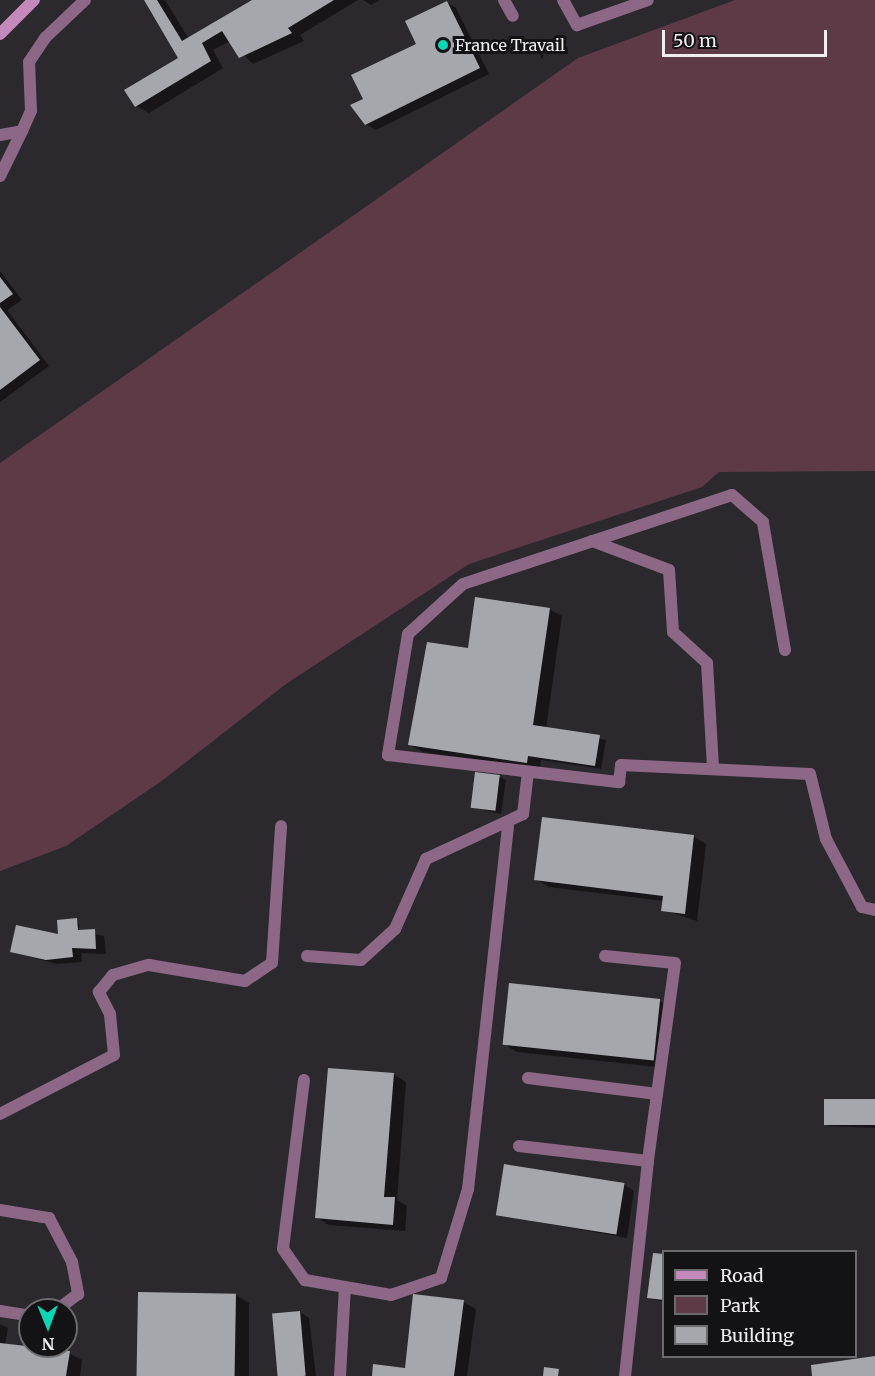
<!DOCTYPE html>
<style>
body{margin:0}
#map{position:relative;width:875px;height:1376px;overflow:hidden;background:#2b292e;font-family:Merriweather,serif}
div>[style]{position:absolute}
.green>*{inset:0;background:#5d3a46}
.shadow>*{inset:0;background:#0007}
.building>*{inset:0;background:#a6a7ad;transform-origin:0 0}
.lane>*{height:12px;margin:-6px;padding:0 6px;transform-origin:6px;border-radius:6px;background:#8c6786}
.secondary>*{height:12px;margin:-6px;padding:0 6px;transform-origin:6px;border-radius:6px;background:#c389bb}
.dots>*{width:16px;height:16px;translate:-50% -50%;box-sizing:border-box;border:3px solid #131214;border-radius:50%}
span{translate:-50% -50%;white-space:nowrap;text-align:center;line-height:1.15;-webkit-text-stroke:6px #131214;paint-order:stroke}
.poi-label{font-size:16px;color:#f0eef1}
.left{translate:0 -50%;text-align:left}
.legend{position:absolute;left:662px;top:1250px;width:195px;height:108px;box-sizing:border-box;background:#131214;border:2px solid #6b6a6c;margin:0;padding:8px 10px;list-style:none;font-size:18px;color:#f0eef1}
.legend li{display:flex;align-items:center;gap:12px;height:30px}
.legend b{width:30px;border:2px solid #6b6a6c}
.north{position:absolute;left:18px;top:1298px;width:60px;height:60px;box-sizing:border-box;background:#131214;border:2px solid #6b6a6c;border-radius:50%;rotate:179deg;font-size:16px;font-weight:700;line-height:24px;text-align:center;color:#f0eef1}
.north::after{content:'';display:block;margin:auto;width:21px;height:27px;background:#0dd5b5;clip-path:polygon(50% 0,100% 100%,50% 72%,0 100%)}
.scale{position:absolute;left:662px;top:30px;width:165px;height:27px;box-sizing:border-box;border:3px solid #f0eef1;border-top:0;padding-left:8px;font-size:18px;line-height:21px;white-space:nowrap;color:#f0eef1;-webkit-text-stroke:4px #131214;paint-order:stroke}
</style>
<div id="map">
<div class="green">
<div style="clip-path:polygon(735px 0,875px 0,875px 471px,719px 472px,702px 487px,469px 564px,286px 684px,163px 780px,66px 846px,0 871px,0 463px,578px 58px)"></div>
</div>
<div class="shadow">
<div style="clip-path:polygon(146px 0,165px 0,189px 39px,255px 0,358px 0,300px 35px,304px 41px,253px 64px,230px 41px,213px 50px,223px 68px,149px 113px,136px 106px,180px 58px)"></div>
<div style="clip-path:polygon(363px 0,380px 0,371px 5px)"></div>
<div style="clip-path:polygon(447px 2px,456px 8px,489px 74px,376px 130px,366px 124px,365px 99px,418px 44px)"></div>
<div style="clip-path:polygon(0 271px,22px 300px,7px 310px,49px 366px,0 402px)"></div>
<div style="clip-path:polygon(549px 609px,562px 616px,546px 729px,606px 740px,601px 769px,541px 760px,540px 769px,423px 752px,410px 745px,469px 650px)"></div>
<div style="clip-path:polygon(500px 777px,506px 780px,501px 814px,471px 807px)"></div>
<div style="clip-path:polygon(693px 836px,706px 844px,697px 921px,663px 910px,664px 901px,549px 887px,536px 879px)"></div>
<div style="clip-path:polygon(77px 920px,80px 927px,74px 930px,104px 936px,106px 954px,81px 953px,82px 962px,57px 964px,12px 952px,59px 935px)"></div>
<div style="clip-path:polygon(660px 1001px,672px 1009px,666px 1068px,517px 1052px,504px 1044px)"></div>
<div style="clip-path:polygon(393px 1074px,406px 1082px,397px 1200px,407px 1206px,405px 1231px,329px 1225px,316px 1217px)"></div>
<div style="clip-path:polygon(875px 1101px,875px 1128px,827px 1126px)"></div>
<div style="clip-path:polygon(624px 1185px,634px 1191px,627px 1238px,498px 1215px)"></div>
<div style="clip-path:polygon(664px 1255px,664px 1302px,649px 1298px)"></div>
<div style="clip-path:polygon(139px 1294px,236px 1295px,249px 1303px,249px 1376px,138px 1376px)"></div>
<div style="clip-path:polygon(463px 1302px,476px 1309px,467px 1376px,373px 1376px,407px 1370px)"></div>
<div style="clip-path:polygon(300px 1312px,309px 1318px,316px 1376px,279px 1376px)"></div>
<div style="clip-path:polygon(0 1324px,8px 1328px,5px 1345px,69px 1353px,82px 1360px,80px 1376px,0 1376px)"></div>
</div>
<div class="building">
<div style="clip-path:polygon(144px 0,157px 0,182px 41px,252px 0,334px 0,288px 28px,292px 33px,239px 58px,222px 31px,202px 43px,211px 61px,135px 107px,124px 90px,178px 58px)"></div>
<div style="clip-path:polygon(447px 1px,480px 68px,365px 125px,350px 105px,363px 99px,351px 75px,416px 44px,405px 21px)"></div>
<div style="clip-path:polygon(0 277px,13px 294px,0 303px)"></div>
<div style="clip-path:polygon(0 307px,40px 360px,0 390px)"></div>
<div style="clip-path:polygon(475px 597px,550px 608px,533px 725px,600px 735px,595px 766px,528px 756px,527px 763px,408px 745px,427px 642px,468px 648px)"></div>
<div style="left:475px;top:772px;width:25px;height:36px;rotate:7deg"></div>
<div style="clip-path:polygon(542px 817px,694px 835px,685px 914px,661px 911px,663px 896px,534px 880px)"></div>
<div style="clip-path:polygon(77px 918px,78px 930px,95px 929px,96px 949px,72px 948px,73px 957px,46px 960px,10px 952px,16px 925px,58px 934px,57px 920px)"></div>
<div style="left:509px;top:983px;width:152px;height:62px;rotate:6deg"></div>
<div style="clip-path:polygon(328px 1068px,394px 1073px,384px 1197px,395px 1197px,393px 1225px,315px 1218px)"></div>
<div style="left:875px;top:1099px;width:26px;height:51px;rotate:90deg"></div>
<div style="left:504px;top:1164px;width:122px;height:52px;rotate:9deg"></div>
<div style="clip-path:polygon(653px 1253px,664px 1254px,664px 1300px,647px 1298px)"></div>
<div style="left:138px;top:1292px;width:98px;height:84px;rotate:1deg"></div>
<div style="clip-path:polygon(413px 1294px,464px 1300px,454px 1376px,372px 1376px,373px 1364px,405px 1368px)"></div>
<div style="left:300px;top:1311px;width:65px;height:28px;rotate:85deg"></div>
<div style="clip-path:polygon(0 1343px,70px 1351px,66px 1376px,0 1376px)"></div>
<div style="clip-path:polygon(875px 1356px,875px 1376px,812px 1376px,811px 1365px)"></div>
<div style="clip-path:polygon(544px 1367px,559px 1369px,558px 1376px,543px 1376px)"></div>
</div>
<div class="lane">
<div style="left:504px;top:0;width:18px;rotate:61deg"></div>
<div style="left:563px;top:0;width:29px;rotate:61deg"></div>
<div style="left:577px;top:25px;width:75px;rotate:-19.4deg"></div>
<div style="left:0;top:135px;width:22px;rotate:-10deg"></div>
<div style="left:22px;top:131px;width:22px;rotate:-66deg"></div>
<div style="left:31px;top:111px;width:49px;rotate:-92.3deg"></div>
<div style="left:29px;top:62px;width:29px;rotate:-56deg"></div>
<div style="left:45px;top:38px;width:55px;rotate:-43.5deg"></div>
<div style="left:0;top:176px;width:50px;rotate:-63.9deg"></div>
<div style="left:592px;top:541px;width:82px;rotate:20.6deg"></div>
<div style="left:669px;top:570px;width:62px;rotate:86.3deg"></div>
<div style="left:673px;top:632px;width:46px;rotate:42.4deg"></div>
<div style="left:707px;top:663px;width:105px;rotate:86.7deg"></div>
<div style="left:785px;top:650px;width:130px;rotate:-99.8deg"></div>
<div style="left:763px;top:522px;width:41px;rotate:-138.9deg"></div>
<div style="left:732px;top:495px;width:283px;rotate:161.7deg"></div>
<div style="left:463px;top:584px;width:74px;rotate:137.7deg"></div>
<div style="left:408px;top:634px;width:123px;rotate:99.4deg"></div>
<div style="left:388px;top:755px;width:233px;rotate:6.7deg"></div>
<div style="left:619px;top:782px;width:17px;rotate:-83deg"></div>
<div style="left:621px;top:765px;width:189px;rotate:2.7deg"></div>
<div style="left:810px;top:774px;width:67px;rotate:76.2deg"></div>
<div style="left:826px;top:839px;width:77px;rotate:62.1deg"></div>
<div style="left:862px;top:907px;width:13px;rotate:13deg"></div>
<div style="left:307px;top:956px;width:54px;rotate:4.2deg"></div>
<div style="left:361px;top:960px;width:46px;rotate:-42.4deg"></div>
<div style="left:395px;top:929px;width:77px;rotate:-66.1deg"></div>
<div style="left:426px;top:859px;width:107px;rotate:-24.9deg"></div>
<div style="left:523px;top:814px;width:42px;rotate:-83.2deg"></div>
<div style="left:605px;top:956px;width:70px;rotate:5.7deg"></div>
<div style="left:675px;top:963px;width:200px;rotate:97.8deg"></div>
<div style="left:528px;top:1078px;width:130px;rotate:7.1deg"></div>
<div style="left:304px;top:1080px;width:170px;rotate:97.1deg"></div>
<div style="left:283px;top:1249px;width:38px;rotate:55deg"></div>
<div style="left:305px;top:1280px;width:87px;rotate:9.9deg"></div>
<div style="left:391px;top:1295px;width:53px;rotate:-18.8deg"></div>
<div style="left:441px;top:1278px;width:93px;rotate:-73.1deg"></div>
<div style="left:468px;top:1189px;width:365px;rotate:-83.7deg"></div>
<div style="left:0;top:1114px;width:128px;rotate:-27.4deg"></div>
<div style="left:114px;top:1055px;width:41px;rotate:-95.6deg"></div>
<div style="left:110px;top:1014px;width:25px;rotate:-117deg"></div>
<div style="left:99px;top:992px;width:22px;rotate:-51deg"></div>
<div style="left:113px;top:975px;width:37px;rotate:-16deg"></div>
<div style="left:149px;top:965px;width:97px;rotate:9.5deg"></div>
<div style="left:245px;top:981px;width:32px;rotate:-34deg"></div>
<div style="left:272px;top:963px;width:137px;rotate:-86.2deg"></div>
<div style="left:519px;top:1146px;width:130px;rotate:6.6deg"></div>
<div style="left:648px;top:1161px;width:216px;rotate:96.1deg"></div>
<div style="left:0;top:1210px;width:50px;rotate:9.3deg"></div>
<div style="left:49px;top:1218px;width:50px;rotate:62.4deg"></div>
<div style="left:72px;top:1262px;width:33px;rotate:79deg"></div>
<div style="left:78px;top:1294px;width:26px;rotate:143deg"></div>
<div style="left:0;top:1311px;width:30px;rotate:9deg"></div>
<div style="left:340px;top:1376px;width:89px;rotate:-86.8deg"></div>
</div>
<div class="secondary">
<div style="left:0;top:34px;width:48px;rotate:-45deg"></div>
</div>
<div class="dots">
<div style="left:443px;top:45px;background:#0dd5b5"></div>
</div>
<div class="poi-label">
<span class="left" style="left:455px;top:45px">France Travail</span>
</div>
<ul class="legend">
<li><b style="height:8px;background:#c389bb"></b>Road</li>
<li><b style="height:16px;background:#5d3a46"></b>Park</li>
<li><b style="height:16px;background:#a6a7ad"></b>Building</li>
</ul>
<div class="north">N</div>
<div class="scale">50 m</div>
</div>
